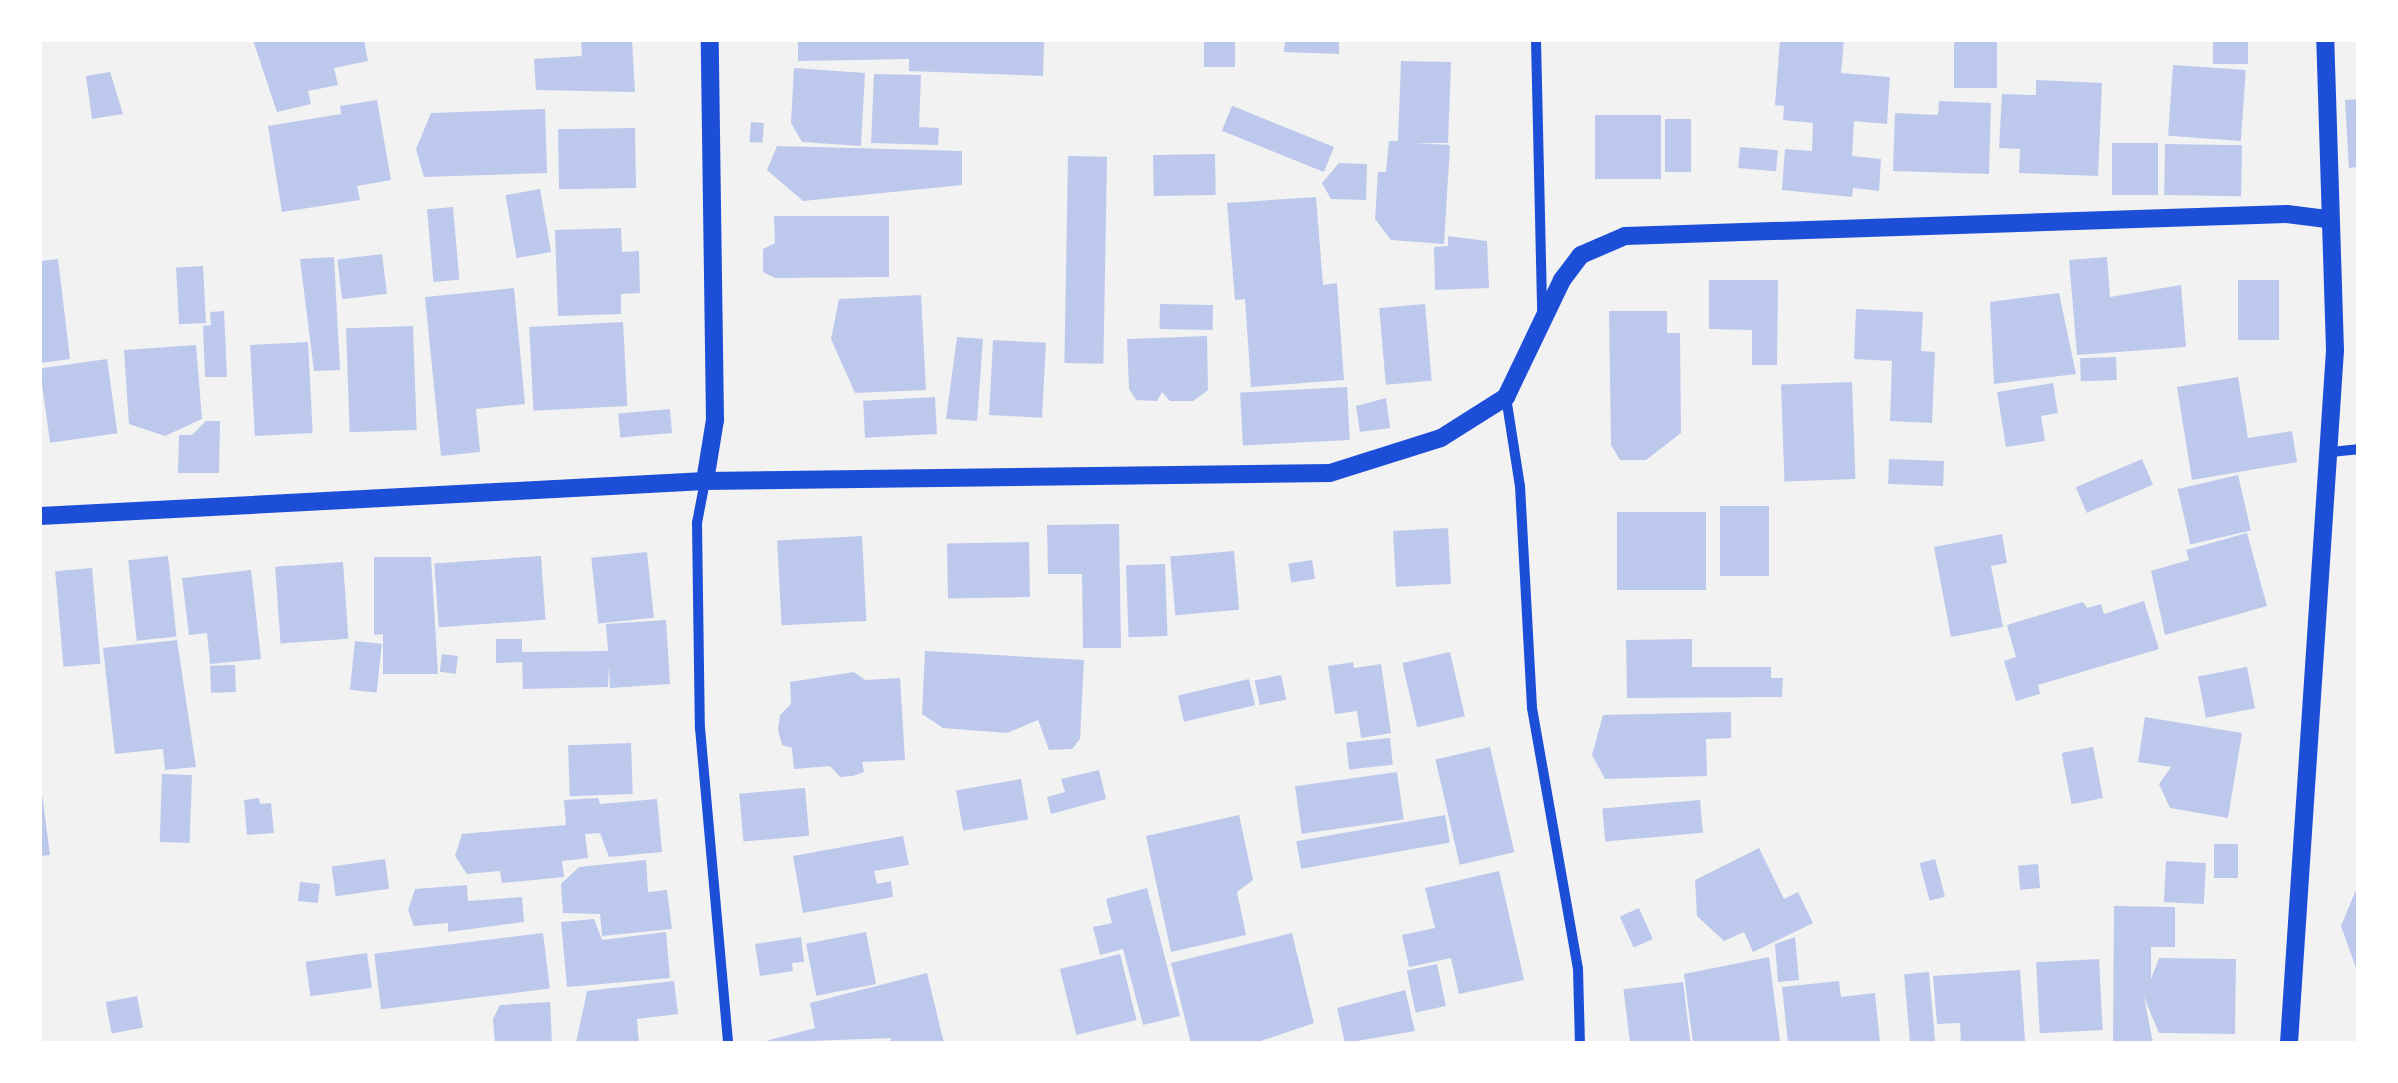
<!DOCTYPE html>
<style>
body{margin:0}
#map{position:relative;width:2398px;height:1083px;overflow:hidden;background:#f2f2f2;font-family:Montserrat,sans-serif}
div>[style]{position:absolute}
.building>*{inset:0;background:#bdc9ec;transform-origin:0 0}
.minor>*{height:10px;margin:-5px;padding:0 5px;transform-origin:5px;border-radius:5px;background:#1d4ed8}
.tertiary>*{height:18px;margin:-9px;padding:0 9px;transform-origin:9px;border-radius:9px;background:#1d4ed8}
span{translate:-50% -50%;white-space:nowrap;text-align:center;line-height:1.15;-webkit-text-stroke:10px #fff;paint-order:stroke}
.frame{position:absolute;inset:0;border:42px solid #fff;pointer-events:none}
</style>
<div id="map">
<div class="building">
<div style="clip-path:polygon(253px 40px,364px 40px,368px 61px,334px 68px,338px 85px,308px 91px,311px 104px,277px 112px)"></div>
<div style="clip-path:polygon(581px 40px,632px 40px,635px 92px,536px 90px,534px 59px,582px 56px)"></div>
<div style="clip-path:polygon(798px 40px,1044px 40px,1043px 76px,909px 71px,909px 59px,798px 61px)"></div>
<div style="left:1204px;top:40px;width:31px;height:27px"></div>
<div style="clip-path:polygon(1285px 40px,1339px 40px,1339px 54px,1284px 52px)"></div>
<div style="clip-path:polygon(1780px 40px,1844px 40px,1841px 73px,1890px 77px,1887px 124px,1854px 121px,1852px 156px,1881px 159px,1879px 191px,1853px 188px,1852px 197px,1782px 190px,1785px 149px,1812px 151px,1813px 123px,1783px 120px,1784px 106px,1775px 105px)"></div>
<div style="left:1954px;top:40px;width:43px;height:48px"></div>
<div style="left:2213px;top:40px;width:35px;height:24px"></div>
<div style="clip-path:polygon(1401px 61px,1451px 62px,1448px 143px,1415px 143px,1450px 145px,1444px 244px,1391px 240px,1375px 219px,1378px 172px,1386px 172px,1389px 141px,1398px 141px)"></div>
<div style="left:2173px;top:65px;width:73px;height:71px;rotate:4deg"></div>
<div style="clip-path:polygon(794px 68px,865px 73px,861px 146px,802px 142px,791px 123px)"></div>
<div style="clip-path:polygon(110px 72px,123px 114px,92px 119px,86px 76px)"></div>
<div style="clip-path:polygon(874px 74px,921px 75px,919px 127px,939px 128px,938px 145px,871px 143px)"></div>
<div style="clip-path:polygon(2036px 80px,2102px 83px,2098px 176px,2019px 173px,2020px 149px,1999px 148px,2002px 94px,2036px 95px)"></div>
<div style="clip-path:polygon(2358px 99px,2358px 167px,2349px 168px,2345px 100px)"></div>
<div style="clip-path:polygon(377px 100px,391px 180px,357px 186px,360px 200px,282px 212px,268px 126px,341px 114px,340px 106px)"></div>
<div style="clip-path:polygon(1939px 101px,1991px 103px,1989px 174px,1893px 171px,1895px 113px,1938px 115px)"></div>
<div style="clip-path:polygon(545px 109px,547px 173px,424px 177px,416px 149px,431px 113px)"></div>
<div style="left:1595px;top:115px;width:66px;height:64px"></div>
<div style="left:1665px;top:119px;width:26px;height:53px"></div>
<div style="left:751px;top:122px;width:13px;height:20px;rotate:4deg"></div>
<div style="left:635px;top:128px;width:60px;height:77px;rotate:89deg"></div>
<div style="left:2112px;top:143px;width:46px;height:52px"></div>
<div style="left:2165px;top:144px;width:77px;height:51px;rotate:1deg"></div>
<div style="clip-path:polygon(777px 146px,962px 151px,962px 185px,803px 201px,767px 170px)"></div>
<div style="left:1334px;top:147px;width:27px;height:110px;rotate:112deg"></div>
<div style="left:1740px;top:147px;width:38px;height:21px;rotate:5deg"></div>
<div style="left:1215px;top:154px;width:41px;height:62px;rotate:89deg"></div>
<div style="left:1068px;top:156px;width:39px;height:207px;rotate:1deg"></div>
<div style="clip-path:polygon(1339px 163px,1367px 164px,1366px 200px,1331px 199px,1322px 183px)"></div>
<div style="left:540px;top:189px;width:64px;height:35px;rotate:80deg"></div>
<div style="clip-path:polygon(1316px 197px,1323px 285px,1337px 283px,1344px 380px,1251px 387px,1245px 299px,1235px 300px,1227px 203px)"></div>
<div style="left:453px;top:207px;width:73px;height:26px;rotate:85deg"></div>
<div style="clip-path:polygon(774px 216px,889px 216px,889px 277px,775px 278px,763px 272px,763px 249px,775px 243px)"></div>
<div style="clip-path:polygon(621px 228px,622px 252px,639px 251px,640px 293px,621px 294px,621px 314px,558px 316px,555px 230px)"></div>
<div style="clip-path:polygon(1448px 236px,1487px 241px,1489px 288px,1435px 290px,1434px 247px,1448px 246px)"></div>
<div style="left:382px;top:254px;width:40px;height:45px;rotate:83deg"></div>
<div style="clip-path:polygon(334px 257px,340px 370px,314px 371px,300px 259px)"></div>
<div style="clip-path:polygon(2107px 257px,2110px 297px,2181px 285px,2186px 347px,2077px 355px,2069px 260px)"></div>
<div style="clip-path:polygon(58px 259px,70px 359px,40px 363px,40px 261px)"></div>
<div style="left:203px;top:266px;width:57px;height:27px;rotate:87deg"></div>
<div style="clip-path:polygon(1709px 280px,1778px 280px,1777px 365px,1752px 365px,1752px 330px,1709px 329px)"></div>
<div style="left:2238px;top:280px;width:41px;height:60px"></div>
<div style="clip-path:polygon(514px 288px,525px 404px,476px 409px,480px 452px,441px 456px,425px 297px)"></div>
<div style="clip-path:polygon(2059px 293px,2076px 374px,1994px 384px,1990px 302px)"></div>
<div style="clip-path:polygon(921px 295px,926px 390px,855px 393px,831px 339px,839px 299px)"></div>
<div style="left:1160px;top:304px;width:53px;height:25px;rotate:1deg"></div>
<div style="left:1425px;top:304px;width:77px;height:46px;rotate:85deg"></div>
<div style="clip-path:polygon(1856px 309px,1923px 312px,1921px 351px,1935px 352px,1932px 423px,1890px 421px,1892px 361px,1854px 359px)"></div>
<div style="clip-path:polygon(224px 311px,227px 377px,205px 377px,203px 326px,211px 325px,210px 312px)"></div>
<div style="clip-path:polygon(1609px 311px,1667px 311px,1667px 333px,1680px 333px,1681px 433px,1646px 460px,1620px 460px,1611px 445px)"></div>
<div style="left:623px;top:322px;width:84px;height:94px;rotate:87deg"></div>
<div style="left:413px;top:326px;width:104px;height:67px;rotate:88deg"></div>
<div style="clip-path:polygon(1207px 336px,1208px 390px,1193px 401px,1170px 401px,1162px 392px,1157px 401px,1136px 400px,1129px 389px,1127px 339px)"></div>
<div style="clip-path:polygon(957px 337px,983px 339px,977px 421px,946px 419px)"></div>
<div style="left:993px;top:340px;width:53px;height:75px;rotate:3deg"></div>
<div style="left:308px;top:342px;width:91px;height:58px;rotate:87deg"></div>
<div style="clip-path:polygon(196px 345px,202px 419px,165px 436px,129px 424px,124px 350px)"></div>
<div style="left:2116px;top:357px;width:23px;height:36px;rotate:88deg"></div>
<div style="left:107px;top:359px;width:75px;height:68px;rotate:82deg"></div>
<div style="clip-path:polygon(2238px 377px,2248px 438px,2292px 431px,2297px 462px,2192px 480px,2177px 387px)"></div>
<div style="left:1852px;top:382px;width:97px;height:71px;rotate:88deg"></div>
<div style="clip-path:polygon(2053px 383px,2058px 413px,2041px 416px,2045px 441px,2006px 447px,1997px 392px)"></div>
<div style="left:1347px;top:387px;width:53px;height:107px;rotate:87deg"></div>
<div style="left:935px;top:397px;width:37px;height:72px;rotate:87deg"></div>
<div style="clip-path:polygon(1386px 398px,1390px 428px,1360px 432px,1356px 406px)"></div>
<div style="left:670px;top:409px;width:24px;height:52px;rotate:85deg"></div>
<div style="clip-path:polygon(206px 421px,220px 421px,219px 473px,178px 473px,179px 435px,192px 435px)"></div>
<div style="left:1889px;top:459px;width:55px;height:25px;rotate:2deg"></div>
<div style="left:2142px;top:459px;width:28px;height:72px;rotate:67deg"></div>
<div style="left:2238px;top:475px;width:57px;height:62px;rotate:77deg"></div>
<div style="left:1720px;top:506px;width:49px;height:70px"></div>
<div style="left:1617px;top:512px;width:89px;height:78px"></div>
<div style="clip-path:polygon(1119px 524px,1121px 648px,1083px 648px,1082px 574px,1048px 574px,1047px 525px)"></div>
<div style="left:1448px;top:528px;width:56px;height:55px;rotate:87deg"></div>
<div style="clip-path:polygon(2247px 533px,2267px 606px,2165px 635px,2151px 571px,2189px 560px,2186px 550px)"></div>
<div style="clip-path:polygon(2002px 534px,2007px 563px,1991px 566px,2003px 627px,1951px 637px,1934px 547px)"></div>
<div style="left:862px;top:536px;width:85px;height:85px;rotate:87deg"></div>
<div style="left:1029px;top:542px;width:55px;height:82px;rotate:89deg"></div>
<div style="left:1234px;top:551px;width:59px;height:64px;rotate:85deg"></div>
<div style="left:647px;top:552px;width:66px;height:56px;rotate:84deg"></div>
<div style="left:168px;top:556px;width:81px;height:40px;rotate:84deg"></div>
<div style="left:541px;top:556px;width:64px;height:107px;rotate:86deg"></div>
<div style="clip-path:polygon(374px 557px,431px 557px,438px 674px,383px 674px,383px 634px,374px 635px)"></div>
<div style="left:1312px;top:560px;width:19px;height:24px;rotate:81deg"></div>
<div style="left:343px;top:562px;width:77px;height:68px;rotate:86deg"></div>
<div style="left:1165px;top:564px;width:72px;height:39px;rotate:88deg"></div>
<div style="left:92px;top:568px;width:96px;height:37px;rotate:85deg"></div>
<div style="clip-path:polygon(251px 570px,261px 659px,210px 664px,207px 633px,189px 635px,182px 578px)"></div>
<div style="clip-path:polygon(2144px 601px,2159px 649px,2038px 685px,2040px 694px,2016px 701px,2004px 661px,2016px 657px,2007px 625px,2083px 602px,2087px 608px,2101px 604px,2104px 614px)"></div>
<div style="clip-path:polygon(666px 620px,670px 684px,610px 688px,609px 666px,608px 687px,523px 689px,522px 662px,496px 663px,496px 639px,522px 639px,522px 652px,608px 651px,606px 624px)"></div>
<div style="clip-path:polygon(1692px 639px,1692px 667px,1771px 667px,1771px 678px,1783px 678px,1782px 697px,1627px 698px,1626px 640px)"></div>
<div style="clip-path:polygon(177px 640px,196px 767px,165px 770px,163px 749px,115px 754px,103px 648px)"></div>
<div style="left:355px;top:641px;width:27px;height:49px;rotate:6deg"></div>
<div style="clip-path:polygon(925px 651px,1084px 660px,1080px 739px,1072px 749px,1049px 750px,1038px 720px,1007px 733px,943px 728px,922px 714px)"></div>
<div style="left:1450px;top:652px;width:66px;height:49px;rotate:77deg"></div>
<div style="left:442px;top:654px;width:16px;height:18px;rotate:7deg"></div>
<div style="clip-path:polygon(1353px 662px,1354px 668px,1381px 664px,1391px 733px,1361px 738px,1357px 711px,1335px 714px,1328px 666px)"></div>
<div style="left:235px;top:665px;width:27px;height:25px;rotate:88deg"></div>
<div style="left:2247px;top:667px;width:42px;height:50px;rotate:79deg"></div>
<div style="clip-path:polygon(854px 672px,865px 680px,900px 678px,905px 760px,862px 762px,864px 772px,853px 776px,840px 777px,830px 766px,794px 769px,792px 748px,782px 745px,778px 730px,780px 715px,791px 704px,790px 682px)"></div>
<div style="left:1281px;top:675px;width:25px;height:27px;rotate:78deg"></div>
<div style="left:1249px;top:679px;width:27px;height:73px;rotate:77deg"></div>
<div style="clip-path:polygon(1731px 712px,1731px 738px,1706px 739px,1707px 776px,1605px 779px,1592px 755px,1603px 715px)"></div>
<div style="clip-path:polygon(2145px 717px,2242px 733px,2228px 818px,2170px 808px,2159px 784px,2171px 767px,2138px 762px)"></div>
<div style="left:1390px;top:738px;width:27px;height:44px;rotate:84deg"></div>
<div style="left:631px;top:743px;width:51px;height:63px;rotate:88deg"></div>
<div style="left:1490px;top:747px;width:108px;height:56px;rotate:77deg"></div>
<div style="left:2093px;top:747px;width:52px;height:32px;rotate:79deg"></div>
<div style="clip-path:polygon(1099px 770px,1106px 799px,1051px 814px,1047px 797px,1065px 792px,1061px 779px)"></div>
<div style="left:1397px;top:772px;width:48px;height:103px;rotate:82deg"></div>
<div style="left:162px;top:774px;width:30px;height:68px;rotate:2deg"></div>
<div style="clip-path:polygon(40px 778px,50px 855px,40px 856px)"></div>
<div style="left:1021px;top:779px;width:41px;height:66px;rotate:80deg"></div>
<div style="left:805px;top:788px;width:48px;height:66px;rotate:85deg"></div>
<div style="clip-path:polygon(259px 798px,260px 804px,271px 803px,274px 833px,247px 835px,244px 800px)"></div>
<div style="clip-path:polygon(598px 798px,600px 804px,657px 799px,662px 852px,609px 857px,600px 833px,585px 834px,588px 858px,562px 861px,564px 877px,502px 883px,500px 871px,467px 874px,455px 856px,462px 834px,566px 825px,564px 800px)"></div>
<div style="left:1700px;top:800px;width:33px;height:98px;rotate:85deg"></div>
<div style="clip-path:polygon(1239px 815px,1253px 880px,1237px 892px,1246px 935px,1171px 952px,1146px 836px)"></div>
<div style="left:1445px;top:815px;width:28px;height:151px;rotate:80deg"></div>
<div style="clip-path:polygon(903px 836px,909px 865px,874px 871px,877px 884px,891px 881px,893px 897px,803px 913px,793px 856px)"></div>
<div style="left:2214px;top:844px;width:24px;height:34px"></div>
<div style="clip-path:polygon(1759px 848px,1784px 899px,1798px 892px,1813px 923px,1753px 952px,1744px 932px,1724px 941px,1697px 916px,1695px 880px)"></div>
<div style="left:385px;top:859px;width:30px;height:54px;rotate:82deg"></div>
<div style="left:1935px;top:859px;width:39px;height:16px;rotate:75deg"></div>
<div style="clip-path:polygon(646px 860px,648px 892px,667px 890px,672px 929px,602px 936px,600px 914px,563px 913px,561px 884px,579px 867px)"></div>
<div style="left:2166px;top:861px;width:40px;height:41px;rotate:3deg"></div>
<div style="left:2038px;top:864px;width:24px;height:20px;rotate:85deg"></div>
<div style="clip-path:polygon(1499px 871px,1524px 980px,1459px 994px,1451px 958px,1409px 967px,1402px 935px,1435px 928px,1425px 888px)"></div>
<div style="left:300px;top:882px;width:20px;height:19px;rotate:6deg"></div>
<div style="clip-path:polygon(467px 885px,468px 901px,522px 897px,524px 922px,448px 932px,448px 923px,414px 926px,408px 910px,415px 889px)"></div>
<div style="clip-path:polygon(2358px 885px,2358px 971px,2357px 971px,2341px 926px)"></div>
<div style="clip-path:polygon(1147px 888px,1180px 1016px,1143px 1025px,1123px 949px,1100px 955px,1093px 927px,1112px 923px,1106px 899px)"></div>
<div style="clip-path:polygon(2114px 906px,2175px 907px,2175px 947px,2151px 947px,2151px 979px,2159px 958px,2236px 959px,2235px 1034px,2159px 1033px,2144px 997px,2153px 1043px,2113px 1043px)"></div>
<div style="left:1639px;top:908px;width:34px;height:21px;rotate:66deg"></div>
<div style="clip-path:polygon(594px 919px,602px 940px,666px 932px,670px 978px,567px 987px,561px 922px)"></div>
<div style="left:866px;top:932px;width:53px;height:61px;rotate:79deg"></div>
<div style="left:543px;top:933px;width:56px;height:170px;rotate:83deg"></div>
<div style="clip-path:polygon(1292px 933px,1314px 1023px,1255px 1043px,1191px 1043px,1171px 963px)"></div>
<div style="clip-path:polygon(801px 937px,804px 962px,792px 963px,793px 971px,760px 976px,755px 944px)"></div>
<div style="clip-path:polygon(1795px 937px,1799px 980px,1778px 982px,1775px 944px)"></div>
<div style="left:367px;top:953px;width:35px;height:62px;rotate:82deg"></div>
<div style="left:1120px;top:954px;width:68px;height:62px;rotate:76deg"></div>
<div style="clip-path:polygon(1769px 957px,1780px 1041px,1693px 1043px,1684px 974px)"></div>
<div style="left:2099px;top:959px;width:71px;height:63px;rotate:87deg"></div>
<div style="left:1437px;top:964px;width:43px;height:31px;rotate:78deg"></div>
<div style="clip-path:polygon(2020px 970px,2025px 1041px,1961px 1043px,1960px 1023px,1937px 1024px,1933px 976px)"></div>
<div style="left:1929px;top:972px;width:71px;height:25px;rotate:85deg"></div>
<div style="clip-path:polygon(927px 973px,944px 1043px,888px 1043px,892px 1038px,758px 1043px,815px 1028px,810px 1003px)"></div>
<div style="clip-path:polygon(674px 981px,678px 1014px,637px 1019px,639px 1043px,576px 1043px,587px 991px)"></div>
<div style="clip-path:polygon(1839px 981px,1841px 997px,1875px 993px,1880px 1043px,1788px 1043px,1782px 987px)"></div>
<div style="left:1683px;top:982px;width:62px;height:60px;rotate:83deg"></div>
<div style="clip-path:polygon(1405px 990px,1415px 1031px,1345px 1043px,1337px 1008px)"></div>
<div style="left:137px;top:996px;width:32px;height:32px;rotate:79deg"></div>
<div style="clip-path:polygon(550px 1002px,552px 1043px,495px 1043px,493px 1019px,500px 1005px)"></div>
</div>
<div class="minor">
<div style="left:1536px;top:40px;width:274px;rotate:88.7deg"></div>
<div style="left:1506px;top:397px;width:90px;rotate:81.1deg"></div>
<div style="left:1520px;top:486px;width:222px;rotate:86.9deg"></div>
<div style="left:1532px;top:708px;width:265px;rotate:80deg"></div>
<div style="left:1578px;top:969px;width:74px;rotate:88.5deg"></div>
<div style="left:2331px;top:452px;width:27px;rotate:-6deg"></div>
<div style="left:705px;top:481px;width:43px;rotate:100.8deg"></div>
<div style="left:697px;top:523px;width:205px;rotate:89.2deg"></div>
<div style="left:700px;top:728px;width:316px;rotate:84.9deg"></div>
</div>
<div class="tertiary">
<div style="left:705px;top:481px;width:62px;rotate:-80.7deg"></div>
<div style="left:715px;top:420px;width:380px;rotate:-90.8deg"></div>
<div style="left:40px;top:516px;width:666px;rotate:-3.01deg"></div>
<div style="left:705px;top:481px;width:625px;rotate:-0.73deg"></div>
<div style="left:1330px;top:473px;width:116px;rotate:-17.5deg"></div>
<div style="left:1441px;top:438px;width:77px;rotate:-32.2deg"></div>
<div style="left:1506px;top:397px;width:130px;rotate:-64.4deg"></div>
<div style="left:1562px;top:280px;width:31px;rotate:-53deg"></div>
<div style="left:1581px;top:255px;width:48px;rotate:-23.4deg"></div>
<div style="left:1625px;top:236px;width:662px;rotate:-1.9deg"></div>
<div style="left:2287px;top:214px;width:40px;rotate:7.1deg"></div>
<div style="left:2289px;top:1043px;width:695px;rotate:-86.2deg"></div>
<div style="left:2335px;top:350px;width:310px;rotate:-91.8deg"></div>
</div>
<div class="frame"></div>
</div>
